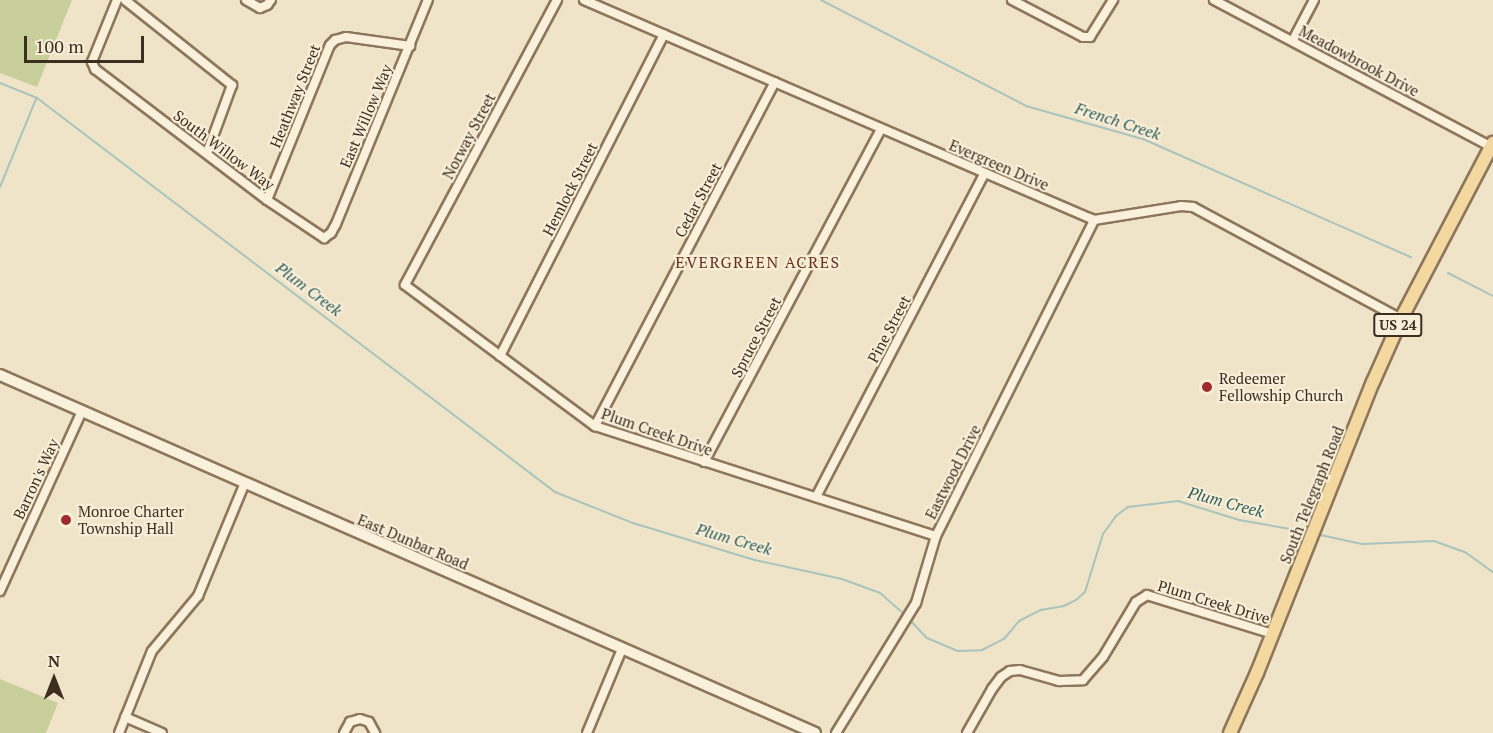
<!DOCTYPE html>
<style>
body{margin:0}
#map{position:relative;width:1493px;height:733px;overflow:hidden;background:#f0e4c8;font-family:"PT Serif",serif}
div>[style]{position:absolute}
.green>*{inset:0;background:#c9cf9b}
.stream>*{height:2px;margin:-1px;padding:0 1px;transform-origin:1px;border-radius:1px;background:#a9c4bc}
.roads{filter:drop-shadow(2px 0 #8d765c) drop-shadow(-2px 0 #8d765c) drop-shadow(0 2px #8d765c) drop-shadow(0 -2px #8d765c)}
.street>*{height:8px;margin:-4px;padding:0 4px;transform-origin:4px;border-radius:4px;background:#faf1dc}
.secondary>*{height:10px;margin:-5px;padding:0 5px;transform-origin:5px;border-radius:5px;background:#faf1dc}
.primary>*{height:12px;margin:-6px;padding:0 6px;transform-origin:6px;border-radius:6px;background:#f3d9a0}
.dots>*{width:16px;height:16px;translate:-50% -50%;box-sizing:border-box;border:3px solid #f7eed8;border-radius:50%}
span{translate:-50% -50%;white-space:nowrap;text-align:center;line-height:1.15;-webkit-text-stroke:4.5px #f7eed8;paint-order:stroke}
.shield-label span{padding:2px 4px;background:#f7eed8;border:2px solid;border-radius:4px;-webkit-text-stroke-width:0}
.shield-label{font-size:14px;color:#3d2e20;font-weight:700}
.street-label{font-size:15px;color:#3d2e20}
.poi-label{font-size:15px;color:#3d2e20}
.left{translate:0 -50%;text-align:left}
.water-label{font-size:16px;color:#2f5d5a;font-style:italic}
.neighbourhood-label{font-size:16px;color:#6b2e1e;letter-spacing:1.5px}
.north{position:absolute;left:24px;top:649px;width:60px;height:60px;-webkit-text-stroke:4px #f7eed8;paint-order:stroke;rotate:0deg;font-size:16px;font-weight:700;line-height:24px;text-align:center;color:#3d2e20}
.north::after{content:'';display:block;margin:auto;width:21px;height:27px;background:#3d2e20;clip-path:polygon(50% 0,100% 100%,50% 72%,0 100%)}
.scale{position:absolute;left:24px;top:36px;width:120px;height:27px;box-sizing:border-box;border:3px solid #3d2e20;border-top:0;padding-left:8px;font-size:18px;line-height:21px;white-space:nowrap;color:#3d2e20;-webkit-text-stroke:4px #f7eed8;paint-order:stroke}
</style>
<div id="map">
<div class="green">
<div style="clip-path:polygon(0 0,72px 0,37px 87px,0 73px)"></div>
<div style="clip-path:polygon(0 679px,58px 703px,46px 733px,0 733px)"></div>
</div>
<div class="stream">
<div style="left:821px;top:0;width:231px;rotate:27.3deg"></div>
<div style="left:1026px;top:106px;width:122px;rotate:15.8deg"></div>
<div style="left:1143px;top:139px;width:293px;rotate:23.8deg"></div>
<div style="left:0;top:83px;width:40px;rotate:22deg"></div>
<div style="left:37px;top:98px;width:651px;rotate:37.26deg"></div>
<div style="left:555px;top:492px;width:84px;rotate:21.7deg"></div>
<div style="left:633px;top:523px;width:127px;rotate:16.9deg"></div>
<div style="left:755px;top:560px;width:89px;rotate:12.3deg"></div>
<div style="left:842px;top:579px;width:40px;rotate:20.2deg"></div>
<div style="left:880px;top:593px;width:33px;rotate:41deg"></div>
<div style="left:0;top:187px;width:95px;rotate:-67.8deg"></div>
<div style="left:1448px;top:273px;width:51px;rotate:27.1deg"></div>
<div style="left:1316px;top:534px;width:47px;rotate:12.3deg"></div>
<div style="left:1362px;top:544px;width:72px;rotate:-2.4deg"></div>
<div style="left:1434px;top:541px;width:33px;rotate:20deg"></div>
<div style="left:1465px;top:552px;width:34px;rotate:36deg"></div>
<div style="left:909px;top:619px;width:26px;rotate:47deg"></div>
<div style="left:927px;top:638px;width:34px;rotate:23deg"></div>
<div style="left:958px;top:651px;width:24px;rotate:-2deg"></div>
<div style="left:982px;top:650px;width:25px;rotate:-27deg"></div>
<div style="left:1004px;top:639px;width:23px;rotate:-50deg"></div>
<div style="left:1019px;top:621px;width:25px;rotate:-27deg"></div>
<div style="left:1041px;top:610px;width:23px;rotate:-10deg"></div>
<div style="left:1064px;top:606px;width:13px;rotate:-27deg"></div>
<div style="left:1076px;top:600px;width:12px;rotate:-42deg"></div>
<div style="left:1085px;top:592px;width:61px;rotate:-72.8deg"></div>
<div style="left:1103px;top:534px;width:22px;rotate:-54deg"></div>
<div style="left:1116px;top:516px;width:15px;rotate:-37deg"></div>
<div style="left:1128px;top:507px;width:50px;rotate:-6.8deg"></div>
<div style="left:1178px;top:501px;width:64px;rotate:17.3deg"></div>
<div style="left:1239px;top:520px;width:69px;rotate:10deg"></div>
</div>
<div class="roads">
<div class="street">
<div style="left:117px;top:0;width:67px;rotate:112deg"></div>
<div style="left:92px;top:62px;width:8px;rotate:67deg"></div>
<div style="left:95px;top:69px;width:216px;rotate:37.3deg"></div>
<div style="left:267px;top:200px;width:69px;rotate:33.7deg"></div>
<div style="left:324px;top:238px;width:9px;rotate:-36deg"></div>
<div style="left:331px;top:233px;width:10px;rotate:-61deg"></div>
<div style="left:336px;top:224px;width:242px;rotate:-67.7deg"></div>
<div style="left:125px;top:0;width:137px;rotate:38.5deg"></div>
<div style="left:232px;top:85px;width:72px;rotate:110.2deg"></div>
<div style="left:246px;top:0;width:16px;rotate:30deg"></div>
<div style="left:260px;top:8px;width:8px;rotate:-23deg"></div>
<div style="left:267px;top:5px;width:6px;rotate:-51deg"></div>
<div style="left:557px;top:0;width:323px;rotate:118.1deg"></div>
<div style="left:405px;top:285px;width:237px;rotate:36.6deg"></div>
<div style="left:595px;top:426px;width:358px;rotate:17.9deg"></div>
<div style="left:584px;top:0;width:555px;rotate:23.33deg"></div>
<div style="left:1094px;top:220px;width:88px;rotate:-9.1deg"></div>
<div style="left:1181px;top:206px;width:12px;rotate:5deg"></div>
<div style="left:1193px;top:207px;width:236px;rotate:28.3deg"></div>
<div style="left:1012px;top:0;width:80px;rotate:27.5deg"></div>
<div style="left:1083px;top:37px;width:7px"></div>
<div style="left:1090px;top:37px;width:44px;rotate:-58.1deg"></div>
<div style="left:1214px;top:0;width:316px;rotate:27.9deg"></div>
<div style="left:1293px;top:40px;width:45px;rotate:-62.3deg"></div>
<div style="left:267px;top:200px;width:167px;rotate:-67.9deg"></div>
<div style="left:330px;top:45px;width:7px;rotate:-45deg"></div>
<div style="left:335px;top:40px;width:11px;rotate:-15deg"></div>
<div style="left:346px;top:37px;width:65px;rotate:8deg"></div>
<div style="left:500px;top:356px;width:361px;rotate:-63deg"></div>
<div style="left:595px;top:426px;width:388px;rotate:-62.4deg"></div>
<div style="left:704px;top:462px;width:377px;rotate:-62deg"></div>
<div style="left:816px;top:497px;width:365px;rotate:-62.5deg"></div>
<div style="left:0;top:591px;width:198px;rotate:-65.5deg"></div>
<div style="left:125px;top:717px;width:40px;rotate:23.4deg"></div>
<div style="left:119px;top:733px;width:88px;rotate:-68.1deg"></div>
<div style="left:152px;top:651px;width:72px;rotate:-50.1deg"></div>
<div style="left:198px;top:596px;width:120px;rotate:-67.5deg"></div>
<div style="left:344px;top:733px;width:13px;rotate:-61deg"></div>
<div style="left:350px;top:722px;width:10px;rotate:-17deg"></div>
<div style="left:360px;top:719px;width:9px;rotate:18deg"></div>
<div style="left:369px;top:722px;width:13px;rotate:61deg"></div>
<div style="left:587px;top:733px;width:91px;rotate:-67.4deg"></div>
<div style="left:836px;top:733px;width:153px;rotate:-58.4deg"></div>
<div style="left:916px;top:603px;width:70px;rotate:-73.4deg"></div>
<div style="left:936px;top:536px;width:353px;rotate:-63.4deg"></div>
<div style="left:967px;top:733px;width:51px;rotate:-60.4deg"></div>
<div style="left:992px;top:689px;width:15px;rotate:-53deg"></div>
<div style="left:1001px;top:677px;width:11px;rotate:-34deg"></div>
<div style="left:1010px;top:671px;width:10px;rotate:-6deg"></div>
<div style="left:1020px;top:670px;width:41px;rotate:15.8deg"></div>
<div style="left:1059px;top:681px;width:24px;rotate:-2deg"></div>
<div style="left:1083px;top:680px;width:30px;rotate:-49deg"></div>
<div style="left:1103px;top:657px;width:64px;rotate:-59deg"></div>
<div style="left:1136px;top:602px;width:13px;rotate:-32deg"></div>
<div style="left:1147px;top:595px;width:132px;rotate:17.2deg"></div>
</div>
<div class="secondary">
<div style="left:0;top:375px;width:890px;rotate:23.71deg"></div>
</div>
<div class="primary">
<div style="left:1230px;top:733px;width:66px;rotate:-65.8deg"></div>
<div style="left:1257px;top:673px;width:313px;rotate:-68.3deg"></div>
<div style="left:1373px;top:382px;width:69px;rotate:-66deg"></div>
<div style="left:1401px;top:319px;width:199px;rotate:-62.4deg"></div>
</div>
</div>
<div class="dots">
<div style="left:1207px;top:387px;background:#9e2a2b"></div>
<div style="left:66px;top:520px;background:#9e2a2b"></div>
</div>
<div class="shield-label">
<span style="left:1398px;top:325px">US 24</span>
</div>
<div class="street-label">
<span style="left:1359px;top:61px;rotate:28deg">Meadowbrook Drive</span>
<span style="left:295px;top:96px;rotate:-68deg">Heathway Street</span>
<span style="left:366px;top:116px;rotate:-67deg">East Willow Way</span>
<span style="left:469px;top:136px;rotate:-62deg">Norway Street</span>
<span style="left:224px;top:150px;rotate:37deg">South Willow Way</span>
<span style="left:999px;top:165px;rotate:23deg">Evergreen Drive</span>
<span style="left:570px;top:189px;rotate:-63deg">Hemlock Street</span>
<span style="left:698px;top:200px;rotate:-62deg">Cedar Street</span>
<span style="left:889px;top:329px;rotate:-62deg">Pine Street</span>
<span style="left:756px;top:337px;rotate:-62deg">Spruce Street</span>
<span style="left:657px;top:432px;rotate:19deg">Plum Creek Drive</span>
<span style="left:953px;top:472px;rotate:-63deg">Eastwood Drive</span>
<span style="left:36px;top:479px;rotate:-65deg">Barron's Way</span>
<span style="left:1312px;top:495px;rotate:-68deg">South Telegraph Road</span>
<span style="left:413px;top:542px;rotate:23deg">East Dunbar Road</span>
<span style="left:1214px;top:602px;rotate:17deg">Plum Creek Drive</span>
</div>
<div class="poi-label">
<span class="left" style="left:1219px;top:387px">Redeemer<br>Fellowship Church</span>
<span class="left" style="left:78px;top:520px">Monroe Charter<br>Township Hall</span>
</div>
<div class="water-label">
<span style="left:1118px;top:121px;rotate:18deg">French Creek</span>
<span style="left:309px;top:289px;rotate:37deg">Plum Creek</span>
<span style="left:1226px;top:502px;rotate:15deg">Plum Creek</span>
<span style="left:734px;top:539px;rotate:16deg">Plum Creek</span>
</div>
<div class="neighbourhood-label">
<span style="left:758px;top:262px">EVERGREEN ACRES</span>
</div>
<div class="north">N</div>
<div class="scale">100 m</div>
</div>
